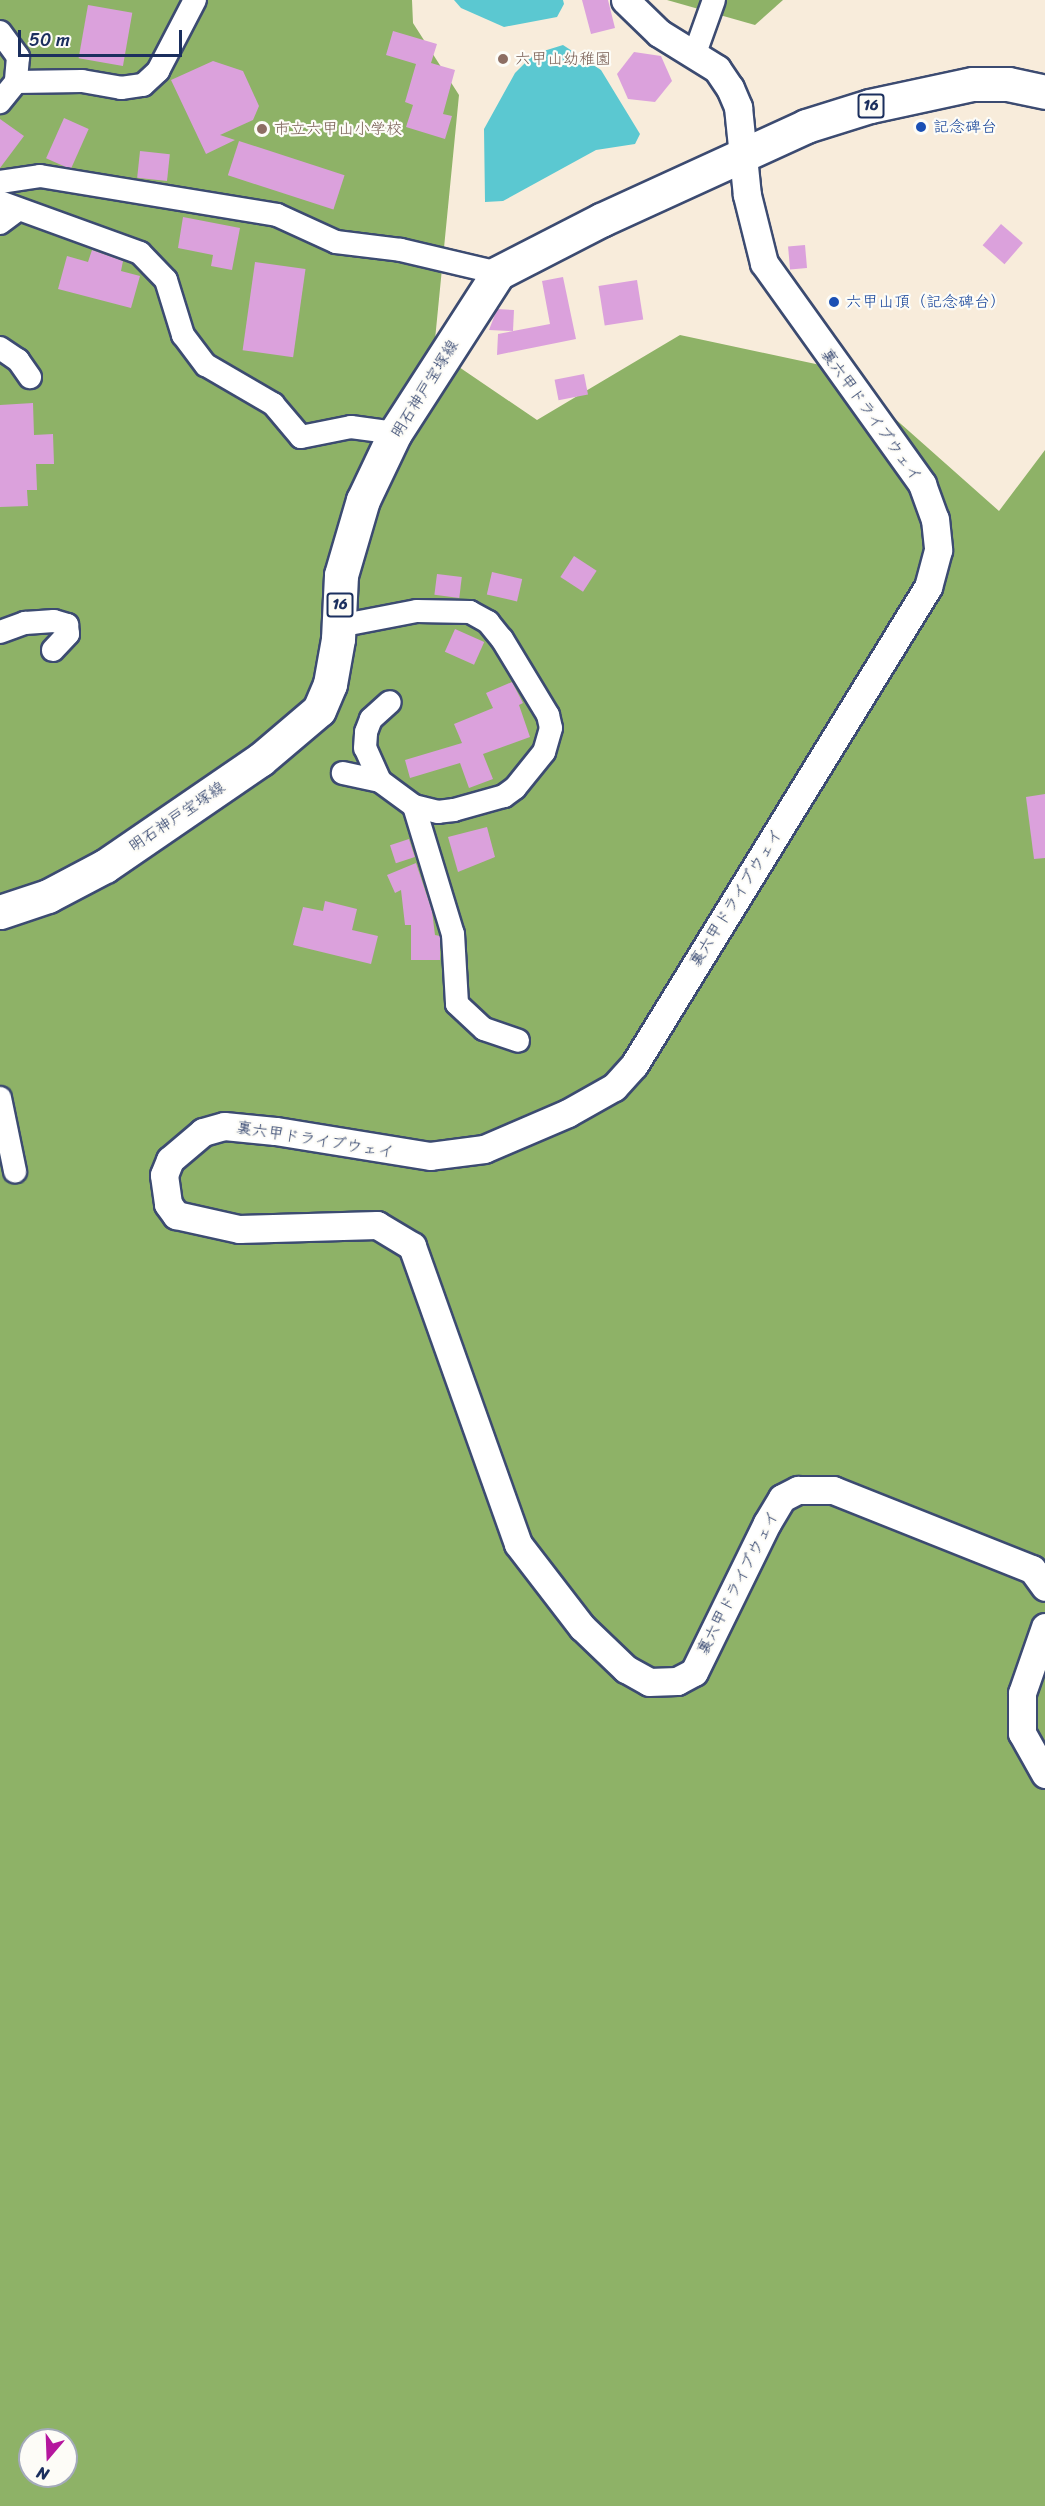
<!DOCTYPE html>
<meta charset="utf-8">
<style>
body{margin:0}
#map{position:relative;width:1045px;height:2506px;overflow:hidden;background:#f8ecdb;font-family:Sriracha,"Klee One",sans-serif}
div>[style]{position:absolute}
.forest>*{inset:0;background:#8eb267}
.water>*{inset:0;background:#5bc8d1}
.building>*{inset:0;background:#dba1dc;transform-origin:0 0}
.roads{filter:drop-shadow(2px 0 #3c4b71) drop-shadow(-2px 0 #3c4b71) drop-shadow(0 2px #3c4b71) drop-shadow(0 -2px #3c4b71)}
.minor>*{height:22px;margin:-11px;padding:0 11px;transform-origin:11px;border-radius:11px;background:#fff}
.tertiary>*{height:27px;margin:-13.5px;padding:0 13.5px;transform-origin:13.5px;border-radius:13.5px;background:#fff}
.primary>*{height:33px;margin:-16.5px;padding:0 16.5px;transform-origin:16.5px;border-radius:16.5px;background:#fff}
.dots>*{width:16px;height:16px;translate:-50% -50%;box-sizing:border-box;border:3px solid #fdfcf7;border-radius:50%}
span{translate:-50% -50%;white-space:nowrap;text-align:center;line-height:1.15;-webkit-text-stroke:4.5px #fdfcf7;paint-order:stroke}
.shield-label span{padding:2px 4px;background:#fdfcf7;border:2px solid;border-radius:4px;-webkit-text-stroke-width:0}
.shield-label{font-size:15px;color:#1b2f5e;font-weight:700}
.education-label{font-size:16px;color:#785e54}
.left{translate:0 -50%;text-align:left}
.transit-label{font-size:16px;color:#164399}
.street-label{font-size:16px;color:#1b2f5e}
.north{position:absolute;left:18px;top:2428px;width:60px;height:60px;box-sizing:border-box;background:#fdfcf7;border:2px solid #a3aaba;border-radius:50%;rotate:199deg;font-size:16px;font-weight:700;line-height:24px;text-align:center;color:#1b2f5e}
.north::after{content:'';display:block;margin:auto;width:21px;height:27px;background:#b5179e;clip-path:polygon(50% 0,100% 100%,50% 72%,0 100%)}
.scale{position:absolute;left:18px;top:30px;width:164px;height:27px;box-sizing:border-box;border:3px solid #1b2f5e;border-top:0;padding-left:8px;font-size:18px;line-height:21px;white-space:nowrap;color:#1b2f5e;-webkit-text-stroke:4px #fdfcf7;paint-order:stroke}
</style>
<div id="map">
<div class="forest">
<div style="clip-path:polygon(evenodd,0 0,412px 0,413px 23px,459px 95px,434px 350px,537px 420px,680px 335px,839px 369px,999px 511px,1045px 450px,1045px 2506px,0 2506px,0 0,30px 2440px,66px 2440px,66px 2476px,30px 2476px,30px 2440px)"></div>
<div style="clip-path:polygon(667px 0,783px 0,755px 25px)"></div>
</div>
<div class="water">
<div style="clip-path:polygon(454px 0,563px 0,564px 4px,557px 17px,504px 27px,461px 8px)"></div>
<div style="clip-path:polygon(563px 45px,601px 70px,640px 134px,635px 144px,596px 150px,503px 201px,485px 202px,484px 129px,515px 73px,534px 54px)"></div>
</div>
<div class="building">
<div style="clip-path:polygon(582px 0,608px 0,615px 28px,591px 34px)"></div>
<div style="left:88px;top:5px;width:45px;height:54px;rotate:10deg"></div>
<div style="clip-path:polygon(393px 31px,437px 44px,431px 63px,455px 70px,443px 114px,452px 116px,445px 139px,406px 127px,413px 105px,405px 102px,416px 64px,386px 55px)"></div>
<div style="clip-path:polygon(634px 52px,661px 56px,672px 81px,655px 102px,628px 99px,617px 74px)"></div>
<div style="clip-path:polygon(213px 61px,243px 71px,259px 106px,253px 120px,220px 135px,235px 140px,206px 154px,171px 80px)"></div>
<div style="left:64px;top:118px;width:27px;height:44px;rotate:24deg"></div>
<div style="clip-path:polygon(0 119px,24px 136px,0 168px)"></div>
<div style="left:239px;top:141px;width:111px;height:36px;rotate:18deg"></div>
<div style="left:140px;top:151px;width:30px;height:27px;rotate:6deg"></div>
<div style="clip-path:polygon(183px 217px,240px 228px,232px 270px,211px 266px,213px 255px,178px 248px)"></div>
<div style="left:1001px;top:224px;width:29px;height:28px;rotate:41deg"></div>
<div style="left:805px;top:245px;width:23px;height:17px;rotate:85deg"></div>
<div style="clip-path:polygon(92px 250px,123px 261px,121px 271px,140px 276px,131px 308px,58px 289px,67px 256px,88px 262px)"></div>
<div style="left:255px;top:262px;width:51px;height:89px;rotate:8deg"></div>
<div style="clip-path:polygon(563px 277px,576px 339px,497px 355px,498px 334px,550px 324px,542px 281px)"></div>
<div style="left:637px;top:280px;width:40px;height:39px;rotate:81deg"></div>
<div style="clip-path:polygon(497px 309px,514px 310px,513px 331px,489px 330px)"></div>
<div style="left:584px;top:374px;width:21px;height:30px;rotate:79deg"></div>
<div style="clip-path:polygon(33px 403px,34px 435px,53px 434px,54px 464px,36px 464px,37px 490px,27px 490px,28px 506px,0 507px,0 405px)"></div>
<div style="left:574px;top:556px;width:27px;height:25px;rotate:33deg"></div>
<div style="left:492px;top:572px;width:31px;height:23px;rotate:13deg"></div>
<div style="left:437px;top:574px;width:25px;height:21px;rotate:7deg"></div>
<div style="left:455px;top:629px;width:32px;height:25px;rotate:24deg"></div>
<div style="clip-path:polygon(512px 682px,523px 703px,519px 705px,530px 737px,483px 754px,493px 779px,469px 788px,460px 763px,410px 778px,405px 760px,462px 743px,454px 724px,493px 708px,486px 693px)"></div>
<div style="clip-path:polygon(1045px 794px,1045px 858px,1034px 859px,1026px 797px)"></div>
<div style="clip-path:polygon(487px 827px,495px 857px,458px 872px,448px 837px)"></div>
<div style="left:409px;top:839px;width:19px;height:20px;rotate:72deg"></div>
<div style="clip-path:polygon(416px 863px,432px 911px,435px 935px,440px 936px,440px 960px,411px 960px,411px 925px,405px 925px,401px 890px,395px 893px,387px 875px)"></div>
<div style="clip-path:polygon(325px 901px,357px 909px,352px 930px,378px 936px,371px 964px,293px 945px,303px 907px,323px 911px)"></div>
</div>
<div class="roads">
<div class="minor">
<div style="left:0;top:32px;width:31px;rotate:54deg"></div>
<div style="left:18px;top:57px;width:25px;rotate:95deg"></div>
<div style="left:16px;top:82px;width:26px;rotate:129deg"></div>
<div style="left:695px;top:53px;width:56px;rotate:-70.3deg"></div>
<div style="left:16px;top:82px;width:66px;rotate:-0.9deg"></div>
<div style="left:82px;top:81px;width:40px;rotate:10deg"></div>
<div style="left:121px;top:88px;width:22px;rotate:-8deg"></div>
<div style="left:143px;top:85px;width:21px;rotate:-43deg"></div>
<div style="left:158px;top:71px;width:80px;rotate:-62.5deg"></div>
<div style="left:0;top:182px;width:40px;rotate:-8.5deg"></div>
<div style="left:40px;top:176px;width:240px;rotate:9.3deg"></div>
<div style="left:277px;top:215px;width:65px;rotate:24.6deg"></div>
<div style="left:336px;top:242px;width:65px;rotate:7deg"></div>
<div style="left:401px;top:250px;width:100px;rotate:13.3deg"></div>
<div style="left:0;top:202px;width:149px;rotate:20deg"></div>
<div style="left:140px;top:253px;width:37px;rotate:46deg"></div>
<div style="left:166px;top:280px;width:58px;rotate:72.8deg"></div>
<div style="left:183px;top:335px;width:38px;rotate:53deg"></div>
<div style="left:206px;top:365px;width:78px;rotate:30.2deg"></div>
<div style="left:273px;top:404px;width:43px;rotate:49.7deg"></div>
<div style="left:301px;top:437px;width:51px;rotate:-11.3deg"></div>
<div style="left:351px;top:427px;width:44px;rotate:7.8deg"></div>
<div style="left:0;top:223px;width:21px;rotate:-37deg"></div>
<div style="left:0;top:348px;width:22px;rotate:34deg"></div>
<div style="left:18px;top:360px;width:21px;rotate:55deg"></div>
<div style="left:339px;top:626px;width:79px;rotate:-10.9deg"></div>
<div style="left:417px;top:611px;width:53px;rotate:1.1deg"></div>
<div style="left:470px;top:612px;width:21px;rotate:29deg"></div>
<div style="left:488px;top:622px;width:22px;rotate:51deg"></div>
<div style="left:502px;top:639px;width:89px;rotate:58.8deg"></div>
<div style="left:548px;top:715px;width:13px;rotate:77deg"></div>
<div style="left:551px;top:728px;width:25px;rotate:106deg"></div>
<div style="left:544px;top:752px;width:46px;rotate:128.9deg"></div>
<div style="left:515px;top:788px;width:14px;rotate:144deg"></div>
<div style="left:504px;top:796px;width:52px;rotate:164.4deg"></div>
<div style="left:454px;top:810px;width:16px;rotate:173deg"></div>
<div style="left:438px;top:812px;width:25px;rotate:-166deg"></div>
<div style="left:414px;top:806px;width:42px;rotate:-143.7deg"></div>
<div style="left:380px;top:781px;width:38px;rotate:-168deg"></div>
<div style="left:0;top:632px;width:27px;rotate:-20deg"></div>
<div style="left:25px;top:623px;width:29px;rotate:-4deg"></div>
<div style="left:54px;top:621px;width:14px;rotate:17deg"></div>
<div style="left:67px;top:625px;width:9px;rotate:84deg"></div>
<div style="left:68px;top:634px;width:22px;rotate:133deg"></div>
<div style="left:380px;top:781px;width:36px;rotate:-114deg"></div>
<div style="left:365px;top:748px;width:16px;rotate:-86deg"></div>
<div style="left:366px;top:732px;width:14px;rotate:-69deg"></div>
<div style="left:371px;top:719px;width:25px;rotate:-42deg"></div>
<div style="left:414px;top:806px;width:134px;rotate:73.1deg"></div>
<div style="left:453px;top:934px;width:70px;rotate:86.7deg"></div>
<div style="left:457px;top:1004px;width:37px;rotate:43deg"></div>
<div style="left:484px;top:1029px;width:36px;rotate:19deg"></div>
<div style="left:0;top:1098px;width:75px;rotate:78.4deg"></div>
</div>
<div class="tertiary">
<div style="left:625px;top:0;width:47px;rotate:44.1deg"></div>
<div style="left:659px;top:33px;width:68px;rotate:31.8deg"></div>
<div style="left:717px;top:69px;width:23px;rotate:56deg"></div>
<div style="left:730px;top:88px;width:21px;rotate:67deg"></div>
<div style="left:738px;top:107px;width:88px;rotate:84.2deg"></div>
<div style="left:747px;top:195px;width:70px;rotate:76deg"></div>
<div style="left:764px;top:263px;width:272px;rotate:54.4deg"></div>
<div style="left:922px;top:484px;width:37px;rotate:70deg"></div>
<div style="left:935px;top:519px;width:31px;rotate:84deg"></div>
<div style="left:938px;top:550px;width:38px;rotate:105deg"></div>
<div style="left:928px;top:587px;width:561px;rotate:121.59deg"></div>
<div style="left:634px;top:1065px;width:30px;rotate:132deg"></div>
<div style="left:614px;top:1087px;width:53px;rotate:150.5deg"></div>
<div style="left:568px;top:1113px;width:91px;rotate:156.8deg"></div>
<div style="left:484px;top:1149px;width:54px;rotate:172.6deg"></div>
<div style="left:430px;top:1156px;width:157px;rotate:-170.8deg"></div>
<div style="left:275px;top:1131px;width:51px;rotate:-174.4deg"></div>
<div style="left:224px;top:1126px;width:22px;rotate:164deg"></div>
<div style="left:203px;top:1132px;width:43px;rotate:139.7deg"></div>
<div style="left:170px;top:1160px;width:16px;rotate:112deg"></div>
<div style="left:164px;top:1175px;width:29px;rotate:82deg"></div>
<div style="left:168px;top:1204px;width:14px;rotate:54deg"></div>
<div style="left:176px;top:1215px;width:65px;rotate:12.5deg"></div>
<div style="left:239px;top:1229px;width:138px;rotate:-1.7deg"></div>
<div style="left:377px;top:1225px;width:41px;rotate:31deg"></div>
<div style="left:412px;top:1246px;width:316px;rotate:70.4deg"></div>
<div style="left:518px;top:1544px;width:105px;rotate:52.4deg"></div>
<div style="left:582px;top:1627px;width:61px;rotate:43.7deg"></div>
<div style="left:626px;top:1669px;width:26px;rotate:29deg"></div>
<div style="left:649px;top:1682px;width:28px;rotate:-2deg"></div>
<div style="left:677px;top:1681px;width:19px;rotate:-28deg"></div>
<div style="left:694px;top:1672px;width:166px;rotate:-63.9deg"></div>
<div style="left:767px;top:1523px;width:29px;rotate:-59deg"></div>
<div style="left:782px;top:1498px;width:18px;rotate:-27deg"></div>
<div style="left:798px;top:1490px;width:35px"></div>
<div style="left:833px;top:1490px;width:214px;rotate:21.7deg"></div>
<div style="left:1032px;top:1569px;width:22px;rotate:54deg"></div>
<div style="left:1045px;top:1627px;width:70px;rotate:109.2deg"></div>
<div style="left:1022px;top:1693px;width:40px;rotate:90deg"></div>
<div style="left:1022px;top:1733px;width:47px;rotate:60.7deg"></div>
</div>
<div class="primary">
<div style="left:0;top:912px;width:51px;rotate:-18.4deg"></div>
<div style="left:48px;top:896px;width:64px;rotate:-27.8deg"></div>
<div style="left:105px;top:866px;width:188px;rotate:-34.4deg"></div>
<div style="left:260px;top:760px;width:77px;rotate:-40.3deg"></div>
<div style="left:319px;top:710px;width:28px;rotate:-67deg"></div>
<div style="left:330px;top:684px;width:46px;rotate:-79.9deg"></div>
<div style="left:338px;top:639px;width:64px;rotate:-87.3deg"></div>
<div style="left:341px;top:575px;width:78px;rotate:-73.7deg"></div>
<div style="left:363px;top:500px;width:74px;rotate:-64.5deg"></div>
<div style="left:395px;top:433px;width:190px;rotate:-57.2deg"></div>
<div style="left:498px;top:273px;width:116px;rotate:-27.2deg"></div>
<div style="left:601px;top:220px;width:226px;rotate:-24.6deg"></div>
<div style="left:806px;top:126px;width:67px;rotate:-17.4deg"></div>
<div style="left:870px;top:106px;width:105px;rotate:-12.1deg"></div>
<div style="left:973px;top:84px;width:35px"></div>
<div style="left:1008px;top:84px;width:38px;rotate:12deg"></div>
</div>
</div>
<div class="dots">
<div style="left:503px;top:59px;background:#8d6e63"></div>
<div style="left:921px;top:127px;background:#1a4fb4"></div>
<div style="left:262px;top:129px;background:#8d6e63"></div>
<div style="left:834px;top:302px;background:#1a4fb4"></div>
</div>
<div class="shield-label">
<span style="left:871px;top:106px">16</span>
<span style="left:340px;top:605px">16</span>
</div>
<div class="education-label">
<span class="left" style="left:515px;top:59px">六甲山幼稚園</span>
<span class="left" style="left:274px;top:129px">市立六甲山小学校</span>
</div>
<div class="transit-label">
<span class="left" style="left:933px;top:127px">記念碑台</span>
<span class="left" style="left:846px;top:302px">六甲山頂（記念碑台）</span>
</div>
<div class="street-label">
<span style="left:425px;top:389px;rotate:-58deg">明石神戸宝塚線</span>
<span style="left:871px;top:415px;rotate:54deg">裏六甲ドライブウェイ</span>
<span style="left:177px;top:817px;rotate:-34deg">明石神戸宝塚線</span>
<span style="left:736px;top:898px;rotate:-58deg">裏六甲ドライブウェイ</span>
<span style="left:315px;top:1140px;rotate:9deg">裏六甲ドライブウェイ</span>
<span style="left:738px;top:1583px;rotate:-63deg">裏六甲ドライブウェイ</span>
</div>
<div class="north">N</div>
<div class="scale">50 m</div>
</div>
